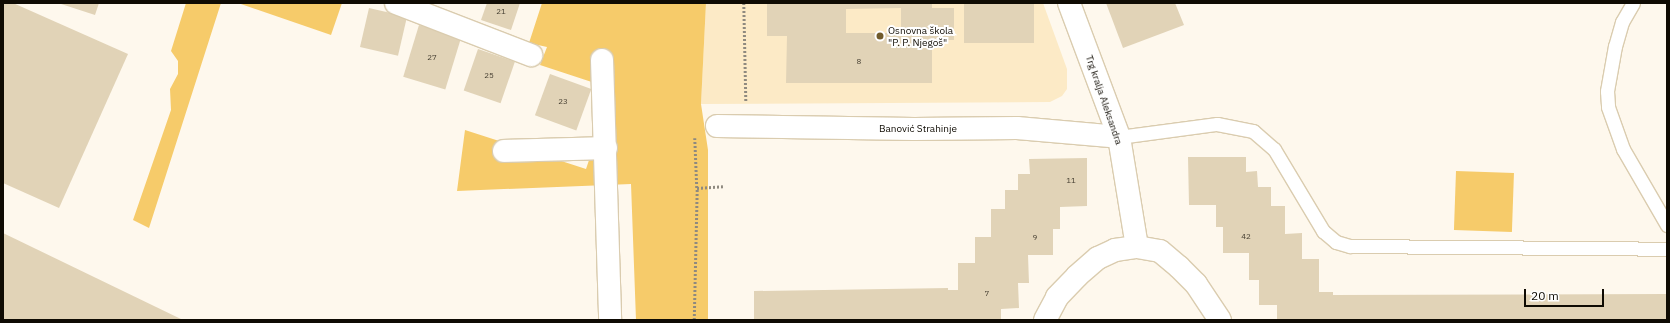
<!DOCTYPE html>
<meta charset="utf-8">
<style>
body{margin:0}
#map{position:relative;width:1670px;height:323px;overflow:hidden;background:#fef8ed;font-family:"IBM Plex Sans",sans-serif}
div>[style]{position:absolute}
.built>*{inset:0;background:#fceac6}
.green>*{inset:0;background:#f6cb6a;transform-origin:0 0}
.building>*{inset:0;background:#e1d3b7;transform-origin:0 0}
.path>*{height:2.5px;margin-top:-1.25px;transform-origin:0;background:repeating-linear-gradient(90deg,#8e897f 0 2px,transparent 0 4px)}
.roads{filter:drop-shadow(1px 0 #daccaf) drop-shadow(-1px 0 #daccaf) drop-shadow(0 1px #daccaf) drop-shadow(0 -1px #daccaf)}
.lane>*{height:13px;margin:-6.5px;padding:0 6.5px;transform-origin:6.5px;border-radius:6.5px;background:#fff}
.street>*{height:22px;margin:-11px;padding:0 11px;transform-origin:11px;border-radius:11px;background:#fff}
.dots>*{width:11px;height:11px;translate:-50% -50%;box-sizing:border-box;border:2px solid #fff;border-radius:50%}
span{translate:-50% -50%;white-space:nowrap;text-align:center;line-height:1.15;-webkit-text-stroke:4px #fff;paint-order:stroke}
.number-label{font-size:8px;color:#443d30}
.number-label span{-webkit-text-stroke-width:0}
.poi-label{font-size:10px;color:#0f0b03}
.left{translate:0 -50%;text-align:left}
.street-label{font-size:10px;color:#0f0b03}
.frame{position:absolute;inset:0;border:4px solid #0f0b03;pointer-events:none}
.scale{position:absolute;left:1524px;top:289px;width:80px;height:18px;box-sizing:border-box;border:2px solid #0f0b03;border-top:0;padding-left:5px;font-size:12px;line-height:14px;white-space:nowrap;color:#0f0b03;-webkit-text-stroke:3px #fff;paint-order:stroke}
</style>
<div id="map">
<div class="built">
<div style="clip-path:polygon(706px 3px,1043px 3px,1067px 69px,1067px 89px,1062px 96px,1050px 102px,701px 104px)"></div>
</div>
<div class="green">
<div style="clip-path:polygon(186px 3px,221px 3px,149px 228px,133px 220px,171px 110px,170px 89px,178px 74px,178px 61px,171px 51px)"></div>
<div style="clip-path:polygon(238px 3px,342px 3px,331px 35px)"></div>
<div style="clip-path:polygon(542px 3px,706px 3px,701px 104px,708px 150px,708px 320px,636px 320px,631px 184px,457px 191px,465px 130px,586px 169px,613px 89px,540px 65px,547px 47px,529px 43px)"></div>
<div style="left:1456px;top:171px;width:58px;height:59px;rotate:2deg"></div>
</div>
<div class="building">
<div style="clip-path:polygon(4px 3px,13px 3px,128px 54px,59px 208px,3px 183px)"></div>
<div style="clip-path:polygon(58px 3px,99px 3px,95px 15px)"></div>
<div style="clip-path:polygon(487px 3px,520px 3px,511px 30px,481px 20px)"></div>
<div style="clip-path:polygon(evenodd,767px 3px,932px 3px,932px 8px,954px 8px,954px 40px,932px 40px,932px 83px,786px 83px,787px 36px,767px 36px,767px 3px,901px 8px,901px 33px,846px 33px,846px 9px,901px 8px)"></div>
<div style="left:964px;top:3px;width:70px;height:40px"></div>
<div style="clip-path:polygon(1106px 3px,1175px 3px,1184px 25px,1123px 48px)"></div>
<div style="left:369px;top:8px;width:39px;height:40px;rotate:13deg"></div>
<div style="left:419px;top:25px;width:44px;height:54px;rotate:17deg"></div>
<div style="left:478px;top:49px;width:39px;height:44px;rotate:19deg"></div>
<div style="left:550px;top:74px;width:44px;height:44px;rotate:20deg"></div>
<div style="clip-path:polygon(1188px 157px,1246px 157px,1246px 172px,1257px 171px,1258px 187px,1271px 187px,1271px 206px,1285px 206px,1285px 234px,1302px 233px,1302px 259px,1319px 259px,1319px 292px,1333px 292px,1333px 295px,1667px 294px,1667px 320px,1277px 320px,1277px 305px,1259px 305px,1259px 280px,1249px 280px,1249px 253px,1223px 253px,1223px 227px,1216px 227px,1216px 205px,1189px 205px)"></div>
<div style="clip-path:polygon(1087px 158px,1087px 206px,1060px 207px,1060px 229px,1053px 229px,1053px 255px,1028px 255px,1029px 283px,1018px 283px,1019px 308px,1001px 309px,1001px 320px,754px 320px,754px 291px,948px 288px,948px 290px,958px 290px,958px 263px,975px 263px,975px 237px,991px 237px,991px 209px,1005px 209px,1005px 190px,1018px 190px,1018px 174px,1030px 174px,1029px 159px)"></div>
<div style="clip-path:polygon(3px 233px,183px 320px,3px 320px)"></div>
</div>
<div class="path">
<div style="left:744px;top:3px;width:99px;rotate:88.8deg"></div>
<div style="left:695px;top:138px;width:50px;rotate:87.7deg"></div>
<div style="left:697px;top:188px;width:26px;rotate:-4deg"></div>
<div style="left:694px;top:320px;width:132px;rotate:-88.7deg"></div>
</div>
<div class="roads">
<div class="lane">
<div style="left:1633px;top:3px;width:22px;rotate:120deg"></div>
<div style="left:1622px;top:22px;width:25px;rotate:106deg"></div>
<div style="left:1615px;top:46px;width:46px;rotate:100.1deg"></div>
<div style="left:1607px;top:91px;width:16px;rotate:86deg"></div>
<div style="left:1608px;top:107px;width:45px;rotate:70.3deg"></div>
<div style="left:1623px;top:149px;width:88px;rotate:59.9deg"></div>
<div style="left:1119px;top:137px;width:99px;rotate:-7.6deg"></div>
<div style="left:1217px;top:124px;width:37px;rotate:11deg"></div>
<div style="left:1253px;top:131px;width:28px;rotate:41deg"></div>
<div style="left:1274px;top:149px;width:96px;rotate:59.1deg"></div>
<div style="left:1323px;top:231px;width:17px;rotate:40deg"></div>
<div style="left:1336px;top:242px;width:15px;rotate:16deg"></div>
<div style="left:1350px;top:246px;width:317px;rotate:0.5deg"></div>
</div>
<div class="street">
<div style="left:396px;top:3px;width:145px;rotate:21.1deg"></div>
<div style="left:1069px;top:3px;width:143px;rotate:69.5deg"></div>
<div style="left:1119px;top:137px;width:111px;rotate:80.7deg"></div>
<div style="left:602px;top:60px;width:260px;rotate:88.2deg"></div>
<div style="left:717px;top:126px;width:197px;rotate:0.9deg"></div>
<div style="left:914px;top:129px;width:103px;rotate:-0.6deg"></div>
<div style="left:1017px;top:128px;width:102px;rotate:5deg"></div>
<div style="left:504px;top:151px;width:102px;rotate:-1.7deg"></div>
<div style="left:1045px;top:320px;width:26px;rotate:-62deg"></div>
<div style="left:1057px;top:297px;width:29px;rotate:-46deg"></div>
<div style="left:1077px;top:276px;width:28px;rotate:-41deg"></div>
<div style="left:1098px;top:258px;width:19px;rotate:-25deg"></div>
<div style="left:1115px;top:250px;width:22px;rotate:-8deg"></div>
<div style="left:1137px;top:247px;width:23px;rotate:10deg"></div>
<div style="left:1160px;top:251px;width:25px;rotate:40deg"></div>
<div style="left:1179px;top:267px;width:24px;rotate:45deg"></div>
<div style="left:1196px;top:284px;width:43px;rotate:56.3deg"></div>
</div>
</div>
<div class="dots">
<div style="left:880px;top:36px;background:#715b2b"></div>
</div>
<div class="number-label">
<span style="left:501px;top:12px">21</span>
<span style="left:432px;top:58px">27</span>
<span style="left:859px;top:62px">8</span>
<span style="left:489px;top:76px">25</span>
<span style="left:563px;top:102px">23</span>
<span style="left:1071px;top:181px">11</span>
<span style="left:1246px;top:237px">42</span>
<span style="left:1035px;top:238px">9</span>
<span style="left:987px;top:294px">7</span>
</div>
<div class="poi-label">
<span class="left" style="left:888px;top:36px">Osnovna škola<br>"P. P. Njegoš"</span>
</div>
<div class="street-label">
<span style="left:1104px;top:100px;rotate:71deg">Trg kralja Aleksandra</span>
<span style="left:918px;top:129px">Banović Strahinje</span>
</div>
<div class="frame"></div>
<div class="scale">20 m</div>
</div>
